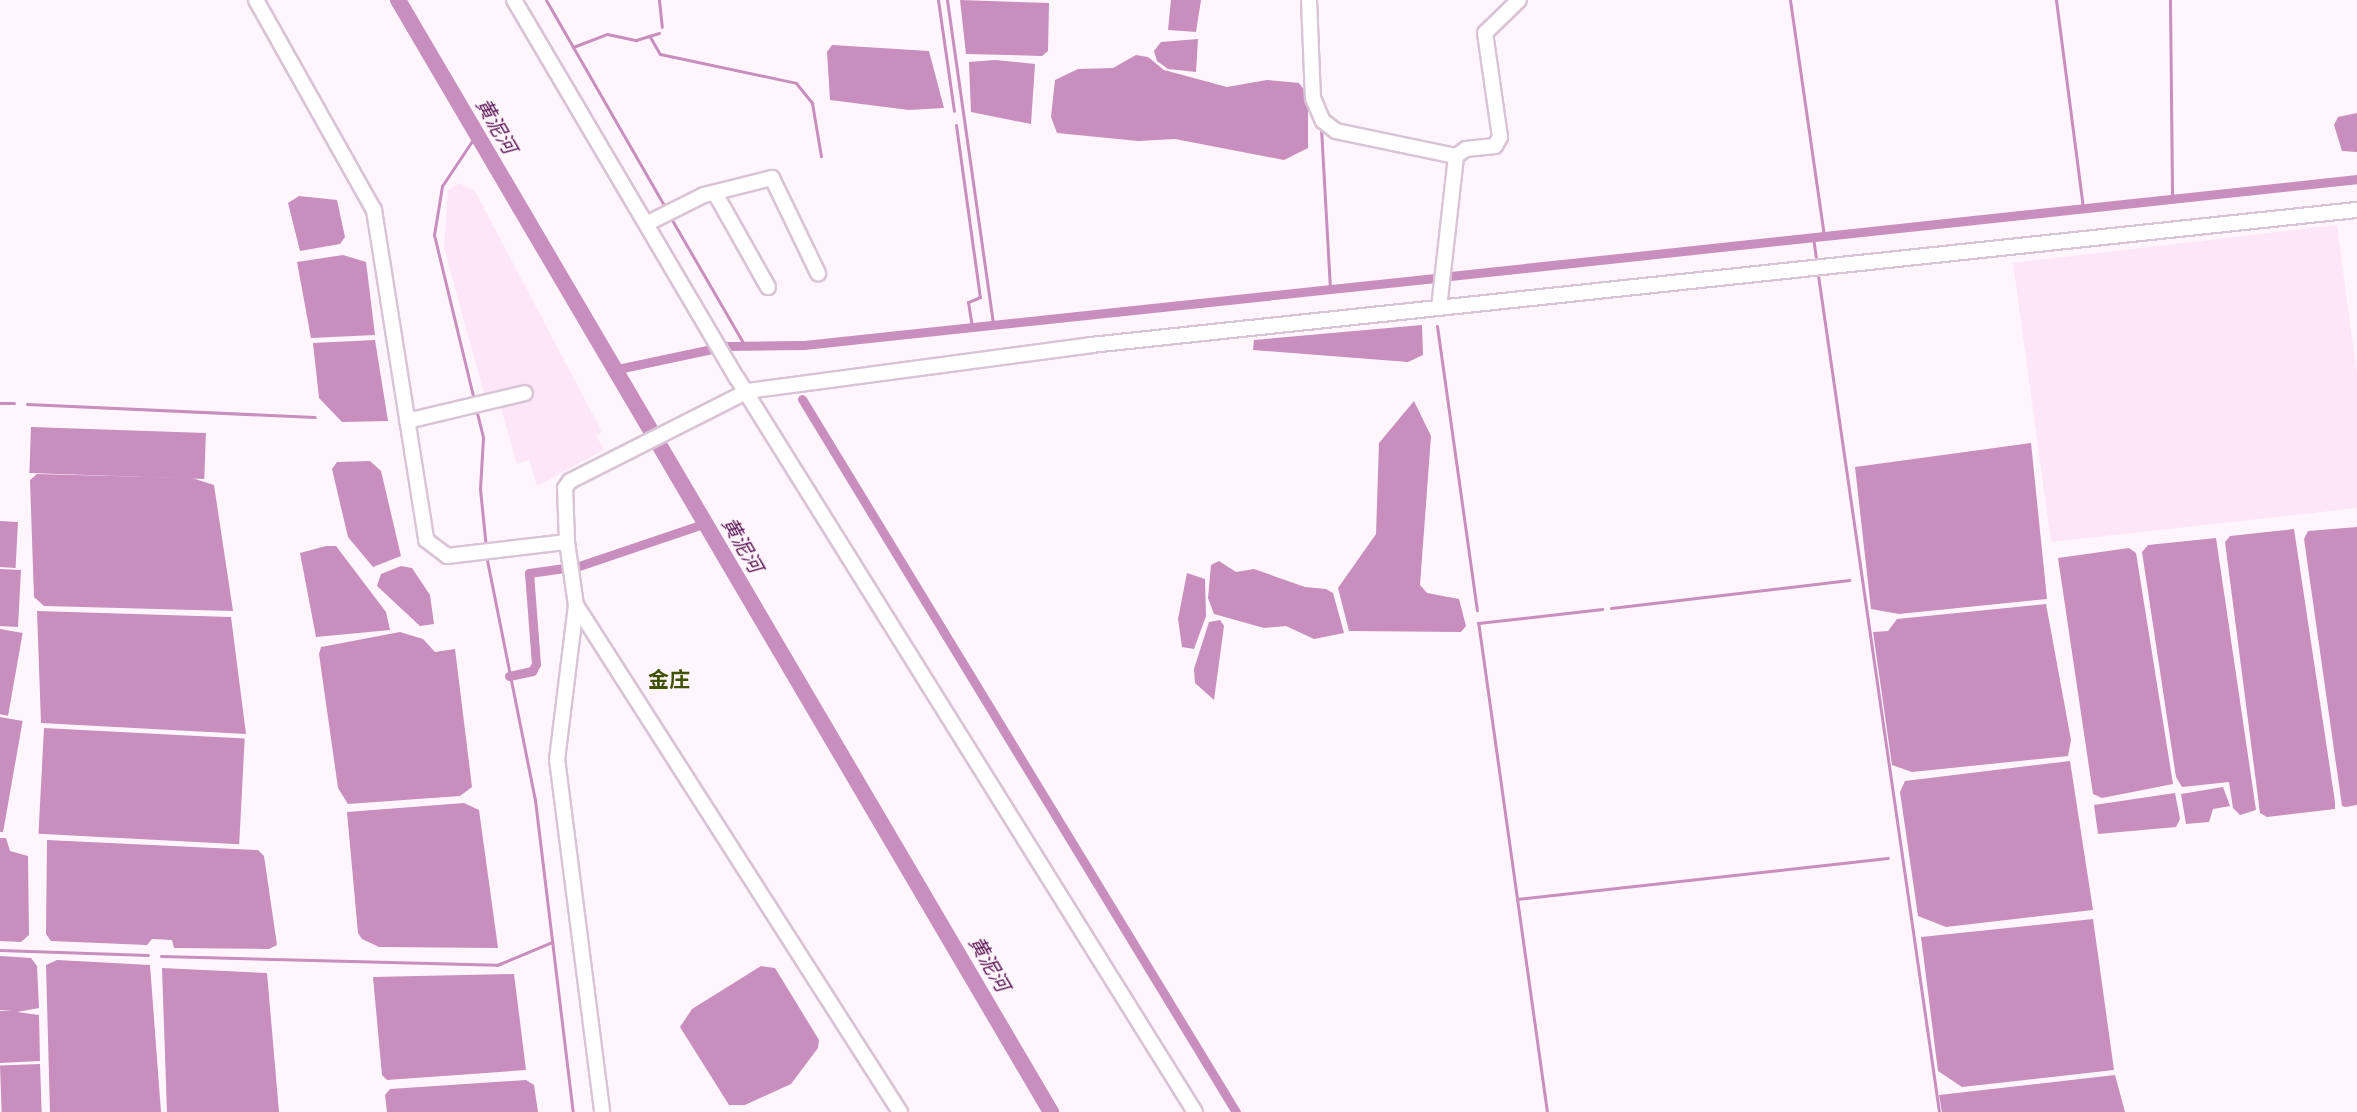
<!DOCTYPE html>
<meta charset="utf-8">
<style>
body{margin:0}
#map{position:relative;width:2357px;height:1112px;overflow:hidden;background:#fff6fd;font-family:Jost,"Noto Sans SC",sans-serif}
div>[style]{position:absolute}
.built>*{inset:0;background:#fce6f8}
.water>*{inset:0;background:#c88ebe;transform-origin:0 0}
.stream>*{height:3px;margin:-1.5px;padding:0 1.5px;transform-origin:1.5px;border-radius:1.5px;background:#c88ebe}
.canal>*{height:9px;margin:-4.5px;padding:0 4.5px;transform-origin:4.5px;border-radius:4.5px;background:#c88ebe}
.river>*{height:16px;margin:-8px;padding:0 8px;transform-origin:8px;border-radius:8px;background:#c88ebe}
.roads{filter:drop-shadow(2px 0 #d9c4d5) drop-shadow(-2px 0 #d9c4d5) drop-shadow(0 2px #d9c4d5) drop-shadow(0 -2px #d9c4d5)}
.minor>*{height:14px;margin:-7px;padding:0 7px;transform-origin:7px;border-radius:7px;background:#fff}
span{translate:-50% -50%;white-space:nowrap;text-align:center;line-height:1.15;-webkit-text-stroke:6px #fff6fd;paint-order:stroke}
.water-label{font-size:20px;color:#5c1755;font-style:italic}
.quarter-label{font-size:21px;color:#405100;font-weight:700}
</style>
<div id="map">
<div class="built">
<div style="clip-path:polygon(459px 183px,475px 191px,602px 432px,596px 435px,604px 450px,537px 486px,529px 460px,517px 464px,497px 394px,485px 397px,444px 248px,448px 190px)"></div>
<div style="clip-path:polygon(2337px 225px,2357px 375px,2357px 508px,2051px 542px,2013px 263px)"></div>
</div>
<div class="water">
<div style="clip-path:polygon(960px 0,1049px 3px,1048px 51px,1042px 56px,966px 54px)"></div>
<div style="clip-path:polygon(1171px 0,1201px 0,1196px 32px,1168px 30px)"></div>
<div style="clip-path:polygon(1198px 39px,1196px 72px,1168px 69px,1157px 61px,1154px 51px,1161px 42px)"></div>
<div style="clip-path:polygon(832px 45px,929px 51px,944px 108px,909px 110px,830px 100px,827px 52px)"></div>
<div style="clip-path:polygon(1136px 55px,1148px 57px,1164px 70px,1227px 87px,1267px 80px,1299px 83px,1308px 95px,1308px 148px,1284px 160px,1175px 139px,1138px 141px,1057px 133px,1051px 117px,1055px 80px,1078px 69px,1113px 68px)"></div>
<div style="clip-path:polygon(995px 60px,1035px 64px,1031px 124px,971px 112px,969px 62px)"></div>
<div style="clip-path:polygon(2357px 113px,2357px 152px,2342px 151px,2334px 125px,2338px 117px)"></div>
<div style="clip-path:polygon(299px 196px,337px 200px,345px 237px,340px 244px,300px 251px,288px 203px)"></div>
<div style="clip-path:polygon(343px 255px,366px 262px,375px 335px,311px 338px,297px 262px)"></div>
<div style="clip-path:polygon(1422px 325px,1423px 355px,1408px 362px,1253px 350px,1254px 340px)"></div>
<div style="clip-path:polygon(375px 340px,388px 421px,342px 422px,319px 398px,313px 343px)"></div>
<div style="clip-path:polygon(1414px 401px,1431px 436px,1420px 585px,1427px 593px,1459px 599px,1466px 626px,1461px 632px,1349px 631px,1338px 588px,1376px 534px,1379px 443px)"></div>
<div style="left:31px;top:427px;width:175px;height:46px;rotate:2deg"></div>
<div style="clip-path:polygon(2031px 443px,2047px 599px,1899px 614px,1871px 609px,1855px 467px)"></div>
<div style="clip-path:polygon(370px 461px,381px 471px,401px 556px,373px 567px,348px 537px,332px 469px,337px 462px)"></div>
<div style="clip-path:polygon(37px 474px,192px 478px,214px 485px,233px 611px,44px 606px,34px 597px,30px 480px)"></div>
<div style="left:0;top:521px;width:18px;height:46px;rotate:3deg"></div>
<div style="clip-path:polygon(2357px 527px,2357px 805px,2346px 807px,2342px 806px,2304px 539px,2308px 531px)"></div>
<div style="clip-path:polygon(2294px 529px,2335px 802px,2335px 809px,2267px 817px,2260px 813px,2225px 542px,2230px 536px)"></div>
<div style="clip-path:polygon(2216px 538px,2256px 810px,2240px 815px,2233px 808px,2229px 782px,2182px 787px,2176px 777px,2142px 552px,2148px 545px)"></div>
<div style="clip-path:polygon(326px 546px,336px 546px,386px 612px,390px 630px,316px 637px,300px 553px)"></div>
<div style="clip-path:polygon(2129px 548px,2136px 553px,2173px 784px,2102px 798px,2093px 794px,2058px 558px)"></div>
<div style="clip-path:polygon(1219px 561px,1236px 572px,1254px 569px,1305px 587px,1326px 589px,1333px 593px,1344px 633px,1314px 639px,1286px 626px,1264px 628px,1214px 614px,1208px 598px,1211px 565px)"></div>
<div style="clip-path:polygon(401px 566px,412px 568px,430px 595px,434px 624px,420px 626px,377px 586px,381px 574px)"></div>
<div style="left:0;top:569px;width:21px;height:57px;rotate:3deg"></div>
<div style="clip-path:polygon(1187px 573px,1205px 579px,1206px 616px,1194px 649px,1182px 647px,1178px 619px)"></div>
<div style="clip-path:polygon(2046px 604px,2071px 740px,2068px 756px,1912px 772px,1892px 765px,1873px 632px,1888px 631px,1897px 619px)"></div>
<div style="clip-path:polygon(37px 611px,231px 617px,246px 734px,41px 723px)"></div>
<div style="clip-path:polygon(1220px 620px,1224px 626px,1214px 700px,1195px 683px,1194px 669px,1209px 622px)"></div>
<div style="left:0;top:629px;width:23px;height:84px;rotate:10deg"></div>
<div style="clip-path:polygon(400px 632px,423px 639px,435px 652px,455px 649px,472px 787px,460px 796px,348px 804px,338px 788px,319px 654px,321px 647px)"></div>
<div style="left:0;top:717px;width:23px;height:113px;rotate:10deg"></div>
<div style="left:44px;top:728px;width:201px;height:106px;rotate:3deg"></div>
<div style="clip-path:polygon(2070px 761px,2093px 910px,1946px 927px,1918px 916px,1900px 792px,1905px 781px)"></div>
<div style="clip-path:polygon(2223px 787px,2230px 806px,2213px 809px,2209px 822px,2186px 824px,2181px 794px)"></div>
<div style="clip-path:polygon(2175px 793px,2180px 819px,2176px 827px,2098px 834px,2094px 805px)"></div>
<div style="clip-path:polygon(464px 803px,479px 810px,498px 948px,379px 947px,362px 939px,358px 933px,347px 812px)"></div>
<div style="clip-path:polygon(0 838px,6px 838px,10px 851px,28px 856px,29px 935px,21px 942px,0 941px)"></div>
<div style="clip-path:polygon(47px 840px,258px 850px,264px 856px,277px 945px,269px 949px,174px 948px,172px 940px,152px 939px,147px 945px,51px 941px,46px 934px)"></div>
<div style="clip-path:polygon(2093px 919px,2114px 1070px,1962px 1087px,1938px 1071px,1921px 937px)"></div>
<div style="clip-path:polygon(0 956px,31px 958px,37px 966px,39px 1008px,17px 1012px,39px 1015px,40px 1061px,0 1063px,0 1011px,13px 1011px,0 1010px)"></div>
<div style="clip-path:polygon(57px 960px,150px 965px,161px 1112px,50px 1112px,46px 965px)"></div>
<div style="clip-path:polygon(761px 966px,775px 968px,819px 1040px,818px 1048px,791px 1084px,745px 1105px,729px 1105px,680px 1027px,692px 1009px)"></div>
<div style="clip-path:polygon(162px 968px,267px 973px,279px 1112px,167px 1112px)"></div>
<div style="clip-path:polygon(514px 974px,526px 1070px,387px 1080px,382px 1075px,373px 977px)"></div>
<div style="left:40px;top:1064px;width:48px;height:40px;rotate:88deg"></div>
<div style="clip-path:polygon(2115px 1075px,2125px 1112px,1942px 1112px,1939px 1095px)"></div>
<div style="clip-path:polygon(526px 1080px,534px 1085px,538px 1112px,387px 1112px,385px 1095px,390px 1089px)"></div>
</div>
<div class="stream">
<div style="left:546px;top:0;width:239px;rotate:60.1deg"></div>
<div style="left:659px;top:0;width:27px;rotate:84deg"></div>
<div style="left:938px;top:0;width:112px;rotate:81.8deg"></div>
<div style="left:947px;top:0;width:328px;rotate:81.9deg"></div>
<div style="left:1790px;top:0;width:238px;rotate:81.8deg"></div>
<div style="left:2056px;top:0;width:211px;rotate:82.6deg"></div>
<div style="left:2170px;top:0;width:199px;rotate:89.4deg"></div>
<div style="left:650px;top:37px;width:20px;rotate:60deg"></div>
<div style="left:660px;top:54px;width:139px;rotate:12deg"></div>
<div style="left:796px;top:83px;width:26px;rotate:51deg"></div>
<div style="left:812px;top:103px;width:54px;rotate:80.4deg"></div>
<div style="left:573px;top:47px;width:36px;rotate:-21deg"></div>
<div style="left:607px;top:34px;width:30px;rotate:12deg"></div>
<div style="left:636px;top:40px;width:24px;rotate:-17deg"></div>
<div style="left:956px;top:125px;width:174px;rotate:82.1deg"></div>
<div style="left:980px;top:297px;width:13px;rotate:157deg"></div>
<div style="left:968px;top:302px;width:25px;rotate:81deg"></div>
<div style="left:1321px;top:128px;width:161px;rotate:86.8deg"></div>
<div style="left:672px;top:220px;width:143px;rotate:59.9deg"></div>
<div style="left:1813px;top:237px;width:22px;rotate:82deg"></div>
<div style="left:1818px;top:275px;width:846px;rotate:81.77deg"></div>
<div style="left:1437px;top:326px;width:287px;rotate:82deg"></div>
<div style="left:474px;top:400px;width:170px;rotate:-103.6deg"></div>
<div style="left:434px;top:235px;width:50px;rotate:-80.7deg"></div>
<div style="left:442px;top:186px;width:61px;rotate:-56.3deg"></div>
<div style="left:0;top:403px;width:14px"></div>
<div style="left:27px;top:404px;width:288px;rotate:2.6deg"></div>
<div style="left:476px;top:409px;width:30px;rotate:76deg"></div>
<div style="left:483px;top:438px;width:51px;rotate:93.4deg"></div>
<div style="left:480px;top:489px;width:59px;rotate:84.2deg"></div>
<div style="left:486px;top:555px;width:250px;rotate:78.7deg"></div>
<div style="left:535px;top:800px;width:314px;rotate:83.1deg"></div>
<div style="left:1611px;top:608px;width:240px;rotate:-6.7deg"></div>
<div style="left:1517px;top:899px;width:373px;rotate:-6.3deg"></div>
<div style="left:0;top:950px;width:148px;rotate:1.9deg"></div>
<div style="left:161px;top:956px;width:336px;rotate:1.5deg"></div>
<div style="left:497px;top:965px;width:60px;rotate:-22.7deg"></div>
<div style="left:1547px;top:1112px;width:494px;rotate:-98deg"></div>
<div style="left:1478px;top:623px;width:125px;rotate:-6.4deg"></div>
</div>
<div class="canal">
<div style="left:1450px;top:276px;width:912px;rotate:-6.1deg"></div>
<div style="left:728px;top:346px;width:76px;rotate:-0.8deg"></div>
<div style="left:804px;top:345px;width:635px;rotate:-6.06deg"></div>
<div style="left:613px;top:370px;width:101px;rotate:-12deg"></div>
<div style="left:802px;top:399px;width:835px;rotate:58.67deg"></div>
<div style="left:579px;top:566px;width:131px;rotate:-18.7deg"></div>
<div style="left:509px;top:676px;width:24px;rotate:-12deg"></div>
<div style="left:532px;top:671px;width:8px;rotate:-60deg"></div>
<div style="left:536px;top:664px;width:91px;rotate:-94.4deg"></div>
<div style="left:529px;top:573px;width:34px;rotate:-8deg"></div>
</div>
<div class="river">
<div style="left:398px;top:0;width:1290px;rotate:59.58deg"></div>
</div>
<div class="roads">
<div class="minor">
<div style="left:256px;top:0;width:241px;rotate:60.7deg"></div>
<div style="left:374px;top:210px;width:334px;rotate:81deg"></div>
<div style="left:426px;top:540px;width:26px;rotate:37deg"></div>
<div style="left:447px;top:556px;width:121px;rotate:-6.7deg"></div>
<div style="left:567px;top:542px;width:64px;rotate:81.9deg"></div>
<div style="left:576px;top:605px;width:155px;rotate:97deg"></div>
<div style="left:557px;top:759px;width:356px;rotate:82.7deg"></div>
<div style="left:514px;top:0;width:439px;rotate:59.5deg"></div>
<div style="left:737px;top:378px;width:865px;rotate:58.04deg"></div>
<div style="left:1309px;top:0;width:98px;rotate:87.7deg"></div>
<div style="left:1313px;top:98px;width:25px;rotate:67deg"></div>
<div style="left:1323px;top:121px;width:16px;rotate:38deg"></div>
<div style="left:1336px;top:131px;width:123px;rotate:11.8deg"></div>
<div style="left:715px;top:193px;width:108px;rotate:60.6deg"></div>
<div style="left:648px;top:223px;width:63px;rotate:-26.6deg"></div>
<div style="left:704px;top:195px;width:70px;rotate:-14deg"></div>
<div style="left:772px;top:178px;width:106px;rotate:64.2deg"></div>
<div style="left:1439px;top:308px;width:153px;rotate:-83.6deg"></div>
<div style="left:1456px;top:156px;width:12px;rotate:-35deg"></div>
<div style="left:1466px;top:149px;width:29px;rotate:-6deg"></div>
<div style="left:1495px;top:146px;width:10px;rotate:-61deg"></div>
<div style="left:1500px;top:137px;width:105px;rotate:-98.2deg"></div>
<div style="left:1485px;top:33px;width:47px;rotate:-44.1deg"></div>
<div style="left:407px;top:421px;width:121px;rotate:-13.3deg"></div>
<div style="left:567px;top:542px;width:54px;rotate:-92.1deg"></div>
<div style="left:565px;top:488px;width:9px;rotate:-54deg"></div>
<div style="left:570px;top:481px;width:199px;rotate:-26.8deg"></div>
<div style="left:748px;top:391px;width:346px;rotate:-7.6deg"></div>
<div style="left:1091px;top:345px;width:1273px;rotate:-6.09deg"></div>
<div style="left:576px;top:605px;width:602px;rotate:57.42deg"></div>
</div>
</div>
<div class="water-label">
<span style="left:496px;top:126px;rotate:60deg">黄泥河</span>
<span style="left:742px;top:545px;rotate:60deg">黄泥河</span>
<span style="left:989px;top:964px;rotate:60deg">黄泥河</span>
</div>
<div class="quarter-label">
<span style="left:669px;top:680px">金庄</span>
</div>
</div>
